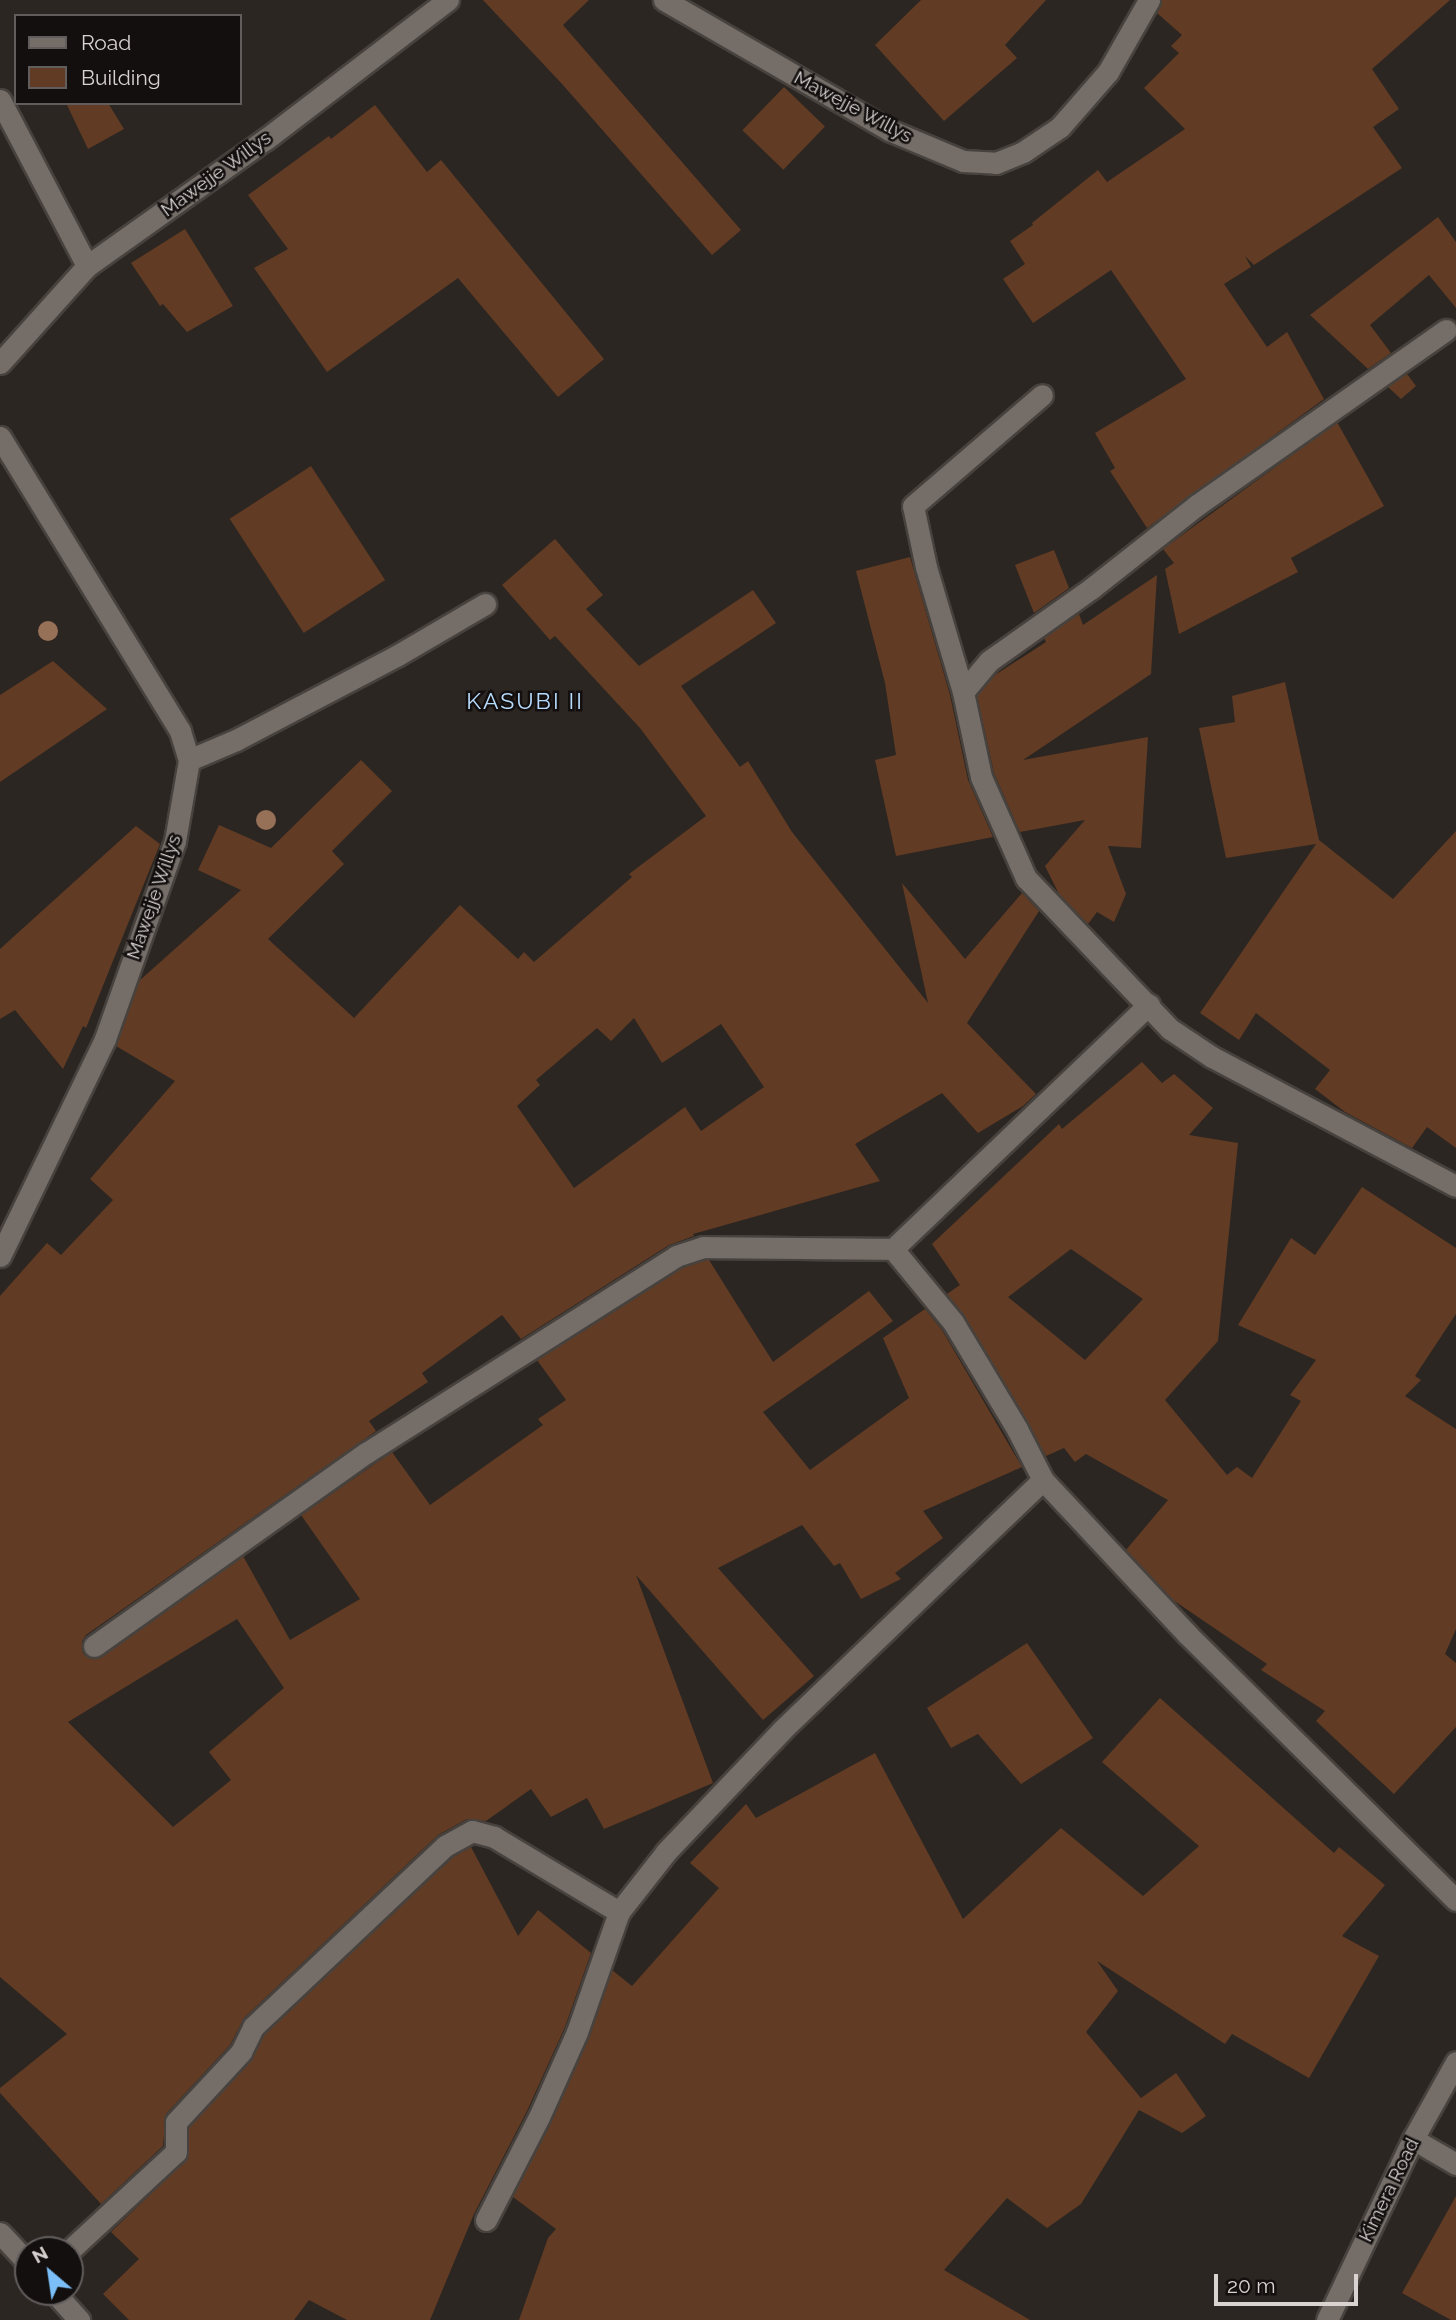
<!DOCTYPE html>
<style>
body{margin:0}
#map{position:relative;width:1456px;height:2320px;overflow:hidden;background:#2c2622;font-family:Raleway,sans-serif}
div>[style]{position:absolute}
.building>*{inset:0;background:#613b23;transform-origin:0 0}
.roads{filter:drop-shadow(2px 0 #47423e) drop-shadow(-2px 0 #47423e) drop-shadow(0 2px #47423e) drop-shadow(0 -2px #47423e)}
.minor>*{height:21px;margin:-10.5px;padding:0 10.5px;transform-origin:10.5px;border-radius:10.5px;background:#746d68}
.tertiary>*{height:21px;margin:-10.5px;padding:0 10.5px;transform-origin:10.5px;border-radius:10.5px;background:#746d68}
.trees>*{width:20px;height:20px;margin:-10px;border-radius:50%;background:#977058}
span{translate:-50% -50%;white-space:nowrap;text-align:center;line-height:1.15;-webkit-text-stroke:5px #120f0e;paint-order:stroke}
.street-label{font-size:19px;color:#d8d3d1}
.quarter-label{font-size:23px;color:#b8dcfd;letter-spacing:2px}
.legend{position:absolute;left:14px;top:14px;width:228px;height:91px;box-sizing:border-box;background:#120f0e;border:2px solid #615d5c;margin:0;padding:9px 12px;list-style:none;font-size:21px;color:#d8d3d1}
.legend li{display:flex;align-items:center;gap:14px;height:35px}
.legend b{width:35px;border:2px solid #615d5c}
.north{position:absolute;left:14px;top:2236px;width:70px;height:70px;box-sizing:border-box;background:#120f0e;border:2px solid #615d5c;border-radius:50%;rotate:331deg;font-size:19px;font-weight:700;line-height:28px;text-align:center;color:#d8d3d1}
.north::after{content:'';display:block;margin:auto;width:24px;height:32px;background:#7bbef8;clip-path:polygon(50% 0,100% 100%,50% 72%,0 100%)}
.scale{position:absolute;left:1214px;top:2274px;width:144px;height:32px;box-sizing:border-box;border:4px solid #d8d3d1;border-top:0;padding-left:9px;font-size:21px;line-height:24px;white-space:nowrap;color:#d8d3d1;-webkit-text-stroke:5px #120f0e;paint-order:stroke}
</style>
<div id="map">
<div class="building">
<div style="clip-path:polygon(483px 0,589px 0,563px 25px,741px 230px,712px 255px,563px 85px)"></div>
<div style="clip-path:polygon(921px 0,1046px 0,1005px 45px,1017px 58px,944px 121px,875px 45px)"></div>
<div style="clip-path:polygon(1162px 0,1450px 0,1372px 69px,1399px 109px,1373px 127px,1402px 168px,1254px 265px,1245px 256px,1251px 267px,1224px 284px,1267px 347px,1287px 332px,1324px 399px,1147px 528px,1110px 471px,1115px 468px,1095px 433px,1186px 379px,1111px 270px,1033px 323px,1003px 279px,1025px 264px,1010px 241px,1033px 225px,1032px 223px,1098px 170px,1107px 182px,1185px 129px,1144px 88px,1179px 53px,1171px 46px,1182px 35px,1157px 13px)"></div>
<div style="left:784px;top:87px;width:57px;height:60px;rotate:44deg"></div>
<div style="clip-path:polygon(66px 103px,108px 103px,124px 129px,88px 149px)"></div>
<div style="clip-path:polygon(375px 105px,427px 172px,441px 160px,604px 359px,558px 397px,458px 278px,327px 372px,254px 268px,288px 249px,248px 195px,329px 136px,331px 139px)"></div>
<div style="clip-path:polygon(1438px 217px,1456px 242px,1456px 308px,1429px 275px,1370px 325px,1391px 353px,1368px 369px,1310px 315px)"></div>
<div style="clip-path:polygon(185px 229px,233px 306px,187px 332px,163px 304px,160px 306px,131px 263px)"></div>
<div style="clip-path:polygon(1407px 374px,1416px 386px,1401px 399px,1388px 387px)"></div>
<div style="clip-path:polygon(1337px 422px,1384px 506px,1291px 558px,1298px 572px,1179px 634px,1165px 569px,1174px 563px,1163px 549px)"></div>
<div style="left:311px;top:466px;width:136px;height:97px;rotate:57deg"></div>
<div style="clip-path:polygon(evenodd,555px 539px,603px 595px,586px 609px,639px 666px,753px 590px,776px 623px,681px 686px,740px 767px,748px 761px,792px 832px,928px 1003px,902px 883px,965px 959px,1022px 893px,1039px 911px,967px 1023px,1036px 1094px,1023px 1106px,978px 1133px,942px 1093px,855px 1144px,880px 1181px,693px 1234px,694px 1236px,669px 1245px,521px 1339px,502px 1315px,422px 1373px,428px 1382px,369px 1421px,376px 1431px,86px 1635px,82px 1641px,83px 1653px,89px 1658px,102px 1657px,243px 1556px,290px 1640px,360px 1599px,301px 1515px,392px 1452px,430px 1505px,543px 1425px,538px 1419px,566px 1400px,537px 1360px,682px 1268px,705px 1260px,709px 1260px,773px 1362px,869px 1291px,893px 1321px,763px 1412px,810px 1470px,909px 1398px,883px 1338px,925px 1309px,942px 1330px,1022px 1467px,923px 1511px,943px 1538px,895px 1573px,901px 1579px,861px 1599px,840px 1563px,834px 1566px,802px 1525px,718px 1568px,814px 1676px,763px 1720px,636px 1575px,713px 1783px,604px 1829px,587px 1798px,551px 1817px,531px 1789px,486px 1821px,467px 1819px,438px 1835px,244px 2018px,230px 2045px,166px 2114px,163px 2146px,101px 2204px,0 2093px,0 2088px,67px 2034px,0 1977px,0 1296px,47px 1243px,61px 1255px,113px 1200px,90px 1179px,175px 1081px,116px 1046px,139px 981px,241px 890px,198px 870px,219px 825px,271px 848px,361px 760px,392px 791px,332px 851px,344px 864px,268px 939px,354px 1018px,460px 905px,518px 959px,524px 952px,534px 962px,632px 877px,629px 874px,706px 816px,640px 728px,555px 636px,550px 640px,502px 585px,555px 539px,634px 1018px,662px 1063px,721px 1024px,764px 1087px,701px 1131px,685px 1107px,574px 1188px,517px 1106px,540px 1085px,536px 1080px,597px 1028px,611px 1041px,634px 1018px,555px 539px,237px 1619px,284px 1688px,209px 1752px,231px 1780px,173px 1827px,68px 1722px,237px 1619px)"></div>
<div style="clip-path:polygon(1054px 550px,1069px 588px,1034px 613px,1015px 565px)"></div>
<div style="clip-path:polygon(910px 557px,950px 695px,968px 780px,993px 837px,896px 856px,875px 760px,896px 755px,885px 683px,856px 571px)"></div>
<div style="clip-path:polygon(1157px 575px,1151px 674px,1023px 760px,1148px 737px,1141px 848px,1108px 846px,1126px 894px,1114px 922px,1097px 912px,1088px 924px,1059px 894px,1045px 866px,1085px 820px,1020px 832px,994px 773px,977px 696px,995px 675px,1046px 642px,1044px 638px,1079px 614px,1083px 625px)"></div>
<div style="clip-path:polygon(53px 661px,107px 709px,0 782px,0 695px)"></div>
<div style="clip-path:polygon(1285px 682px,1319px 840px,1393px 899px,1456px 831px,1456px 1148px,1427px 1127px,1412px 1148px,1345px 1112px,1315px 1089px,1330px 1070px,1256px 1013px,1239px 1040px,1200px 1013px,1316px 844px,1226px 858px,1199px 728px,1235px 722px,1232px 696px)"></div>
<div style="clip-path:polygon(136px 826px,160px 844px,86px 1028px,83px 1026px,63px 1069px,15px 1010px,0 1019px,0 949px)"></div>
<div style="clip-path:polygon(evenodd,1142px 1062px,1162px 1083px,1174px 1074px,1213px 1108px,1189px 1135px,1238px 1143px,1218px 1341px,1165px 1400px,1227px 1475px,1237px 1467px,1252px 1478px,1301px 1401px,1290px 1395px,1316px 1360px,1238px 1325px,1291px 1238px,1315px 1255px,1362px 1187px,1456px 1248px,1456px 1314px,1415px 1376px,1421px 1380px,1405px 1396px,1456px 1429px,1456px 1629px,1445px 1654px,1456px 1663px,1456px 1727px,1394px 1794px,1316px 1721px,1325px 1711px,1261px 1670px,1267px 1664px,1173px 1600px,1126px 1550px,1168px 1500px,1086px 1454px,1075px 1462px,1064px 1448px,1046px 1456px,964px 1315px,947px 1294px,960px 1285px,932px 1244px,1059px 1124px,1062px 1129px,1142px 1062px,1071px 1249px,1143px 1299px,1085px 1360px,1008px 1297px,1071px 1249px)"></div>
<div style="clip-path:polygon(1027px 1643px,1093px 1738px,1021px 1784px,978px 1734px,951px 1748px,927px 1708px)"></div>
<div style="clip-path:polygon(1160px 1698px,1334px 1853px,1339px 1847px,1385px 1885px,1342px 1936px,1379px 1956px,1309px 2078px,1232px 2034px,1225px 2044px,1097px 1961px,1118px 1991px,1086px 2032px,1141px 2098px,1176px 2073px,1206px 2116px,1182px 2133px,1139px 2110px,1081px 2204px,1047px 2228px,1007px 2198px,944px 2270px,1030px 2320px,519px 2320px,548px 2238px,556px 2229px,513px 2197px,589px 2037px,612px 1970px,632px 1986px,719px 1888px,690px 1863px,746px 1804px,756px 1818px,875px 1753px,963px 1919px,1061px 1828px,1143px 1896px,1199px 1846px,1102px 1762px)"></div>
<div style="clip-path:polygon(471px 1847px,518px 1936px,538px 1910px,591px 1953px,565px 2027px,527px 2111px,474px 2214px,430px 2320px,347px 2320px,309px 2300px,294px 2320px,129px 2320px,103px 2294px,139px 2259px,111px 2232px,185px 2161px,189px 2153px,189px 2127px,251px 2061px,264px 2035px,453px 1857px)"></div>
<div style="clip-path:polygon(1456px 2196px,1456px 2320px,1451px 2320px,1402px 2293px)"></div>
</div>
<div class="roads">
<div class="minor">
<div style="left:664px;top:0;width:260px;rotate:30deg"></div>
<div style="left:889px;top:130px;width:80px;rotate:22.7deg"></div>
<div style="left:963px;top:161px;width:33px;rotate:3deg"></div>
<div style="left:996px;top:163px;width:29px;rotate:-22deg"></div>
<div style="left:1023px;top:152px;width:45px;rotate:-34deg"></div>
<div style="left:1060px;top:127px;width:73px;rotate:-48.9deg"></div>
<div style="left:1108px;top:72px;width:83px;rotate:-60.3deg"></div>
<div style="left:0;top:100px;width:187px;rotate:62.3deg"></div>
<div style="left:1446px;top:330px;width:304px;rotate:144.9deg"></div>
<div style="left:1197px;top:505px;width:134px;rotate:141.7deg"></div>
<div style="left:1092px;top:588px;width:126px;rotate:144.7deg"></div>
<div style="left:989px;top:661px;width:40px;rotate:130deg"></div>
<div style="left:963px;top:692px;width:87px;rotate:78deg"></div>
<div style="left:981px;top:777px;width:111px;rotate:66deg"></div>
<div style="left:1026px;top:878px;width:209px;rotate:46.4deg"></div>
<div style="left:1170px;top:1029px;width:50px;rotate:33.7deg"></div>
<div style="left:1212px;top:1057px;width:276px;rotate:27.9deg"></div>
<div style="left:0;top:363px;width:130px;rotate:-48.1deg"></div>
<div style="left:87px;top:266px;width:219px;rotate:-35.4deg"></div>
<div style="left:266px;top:139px;width:229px;rotate:-37.4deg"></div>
<div style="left:0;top:437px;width:345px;rotate:58.5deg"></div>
<div style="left:180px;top:731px;width:30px;rotate:73deg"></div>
<div style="left:189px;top:760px;width:82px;rotate:99.8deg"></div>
<div style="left:175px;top:841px;width:210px;rotate:109.5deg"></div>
<div style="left:105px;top:1039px;width:241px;rotate:115.8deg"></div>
<div style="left:963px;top:692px;width:130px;rotate:-106.5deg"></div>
<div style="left:926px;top:567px;width:62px;rotate:-102deg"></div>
<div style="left:913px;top:506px;width:170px;rotate:-40.7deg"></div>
<div style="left:189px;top:760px;width:51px;rotate:-23.1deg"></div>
<div style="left:236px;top:740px;width:183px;rotate:-27.7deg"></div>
<div style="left:398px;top:655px;width:101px;rotate:-30.4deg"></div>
<div style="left:893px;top:1249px;width:94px;rotate:50.6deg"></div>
<div style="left:953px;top:1322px;width:125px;rotate:59.1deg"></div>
<div style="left:1017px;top:1429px;width:57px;rotate:63deg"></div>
<div style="left:1043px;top:1480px;width:211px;rotate:46.9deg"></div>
<div style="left:1187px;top:1634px;width:378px;rotate:44.7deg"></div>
<div style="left:94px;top:1646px;width:334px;rotate:-35.4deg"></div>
<div style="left:366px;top:1453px;width:367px;rotate:-32.4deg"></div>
<div style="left:676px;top:1256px;width:28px;rotate:-18deg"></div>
<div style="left:703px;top:1247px;width:190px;rotate:0.6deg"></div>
<div style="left:893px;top:1249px;width:354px;rotate:-43.7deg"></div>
<div style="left:1413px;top:2139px;width:50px;rotate:30.2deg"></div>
<div style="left:486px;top:2220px;width:116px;rotate:-62.8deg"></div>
<div style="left:539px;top:2117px;width:93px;rotate:-65.9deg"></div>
<div style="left:577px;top:2032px;width:127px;rotate:-70.7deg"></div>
<div style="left:619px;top:1912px;width:76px;rotate:-51.9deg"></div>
<div style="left:666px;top:1852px;width:168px;rotate:-46.4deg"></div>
<div style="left:782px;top:1730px;width:361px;rotate:-43.8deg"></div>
<div style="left:70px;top:2250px;width:144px;rotate:-42.8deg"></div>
<div style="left:176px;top:2152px;width:30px;rotate:-90deg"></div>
<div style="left:176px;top:2122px;width:96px;rotate:-47.1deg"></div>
<div style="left:241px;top:2052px;width:28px;rotate:-64deg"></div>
<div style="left:253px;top:2027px;width:264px;rotate:-43.3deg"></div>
<div style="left:445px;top:1846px;width:31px;rotate:-29deg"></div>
<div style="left:472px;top:1831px;width:23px;rotate:15deg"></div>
<div style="left:494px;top:1837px;width:146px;rotate:31deg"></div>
</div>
<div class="tertiary">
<div style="left:0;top:2233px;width:41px;rotate:47deg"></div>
<div style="left:54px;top:2292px;width:38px;rotate:48deg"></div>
<div style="left:1327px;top:2320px;width:200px;rotate:-64.6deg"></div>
<div style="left:1413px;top:2139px;width:88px;rotate:-60.8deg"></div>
</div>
</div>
<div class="trees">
<div style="left:48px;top:631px"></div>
<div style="left:266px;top:820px"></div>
</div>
<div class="street-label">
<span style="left:853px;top:107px;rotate:28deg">Mawejje Willys</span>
<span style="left:216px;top:174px;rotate:-36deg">Mawejje Willys</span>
<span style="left:154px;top:897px;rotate:-71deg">Mawejje Willys</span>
<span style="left:1389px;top:2190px;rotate:-64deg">Kimera Road</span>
</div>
<div class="quarter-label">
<span style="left:525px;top:701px">KASUBI II</span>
</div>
<ul class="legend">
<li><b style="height:9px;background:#746d68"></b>Road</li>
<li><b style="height:19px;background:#613b23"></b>Building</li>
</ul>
<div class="north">N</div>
<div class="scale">20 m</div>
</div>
